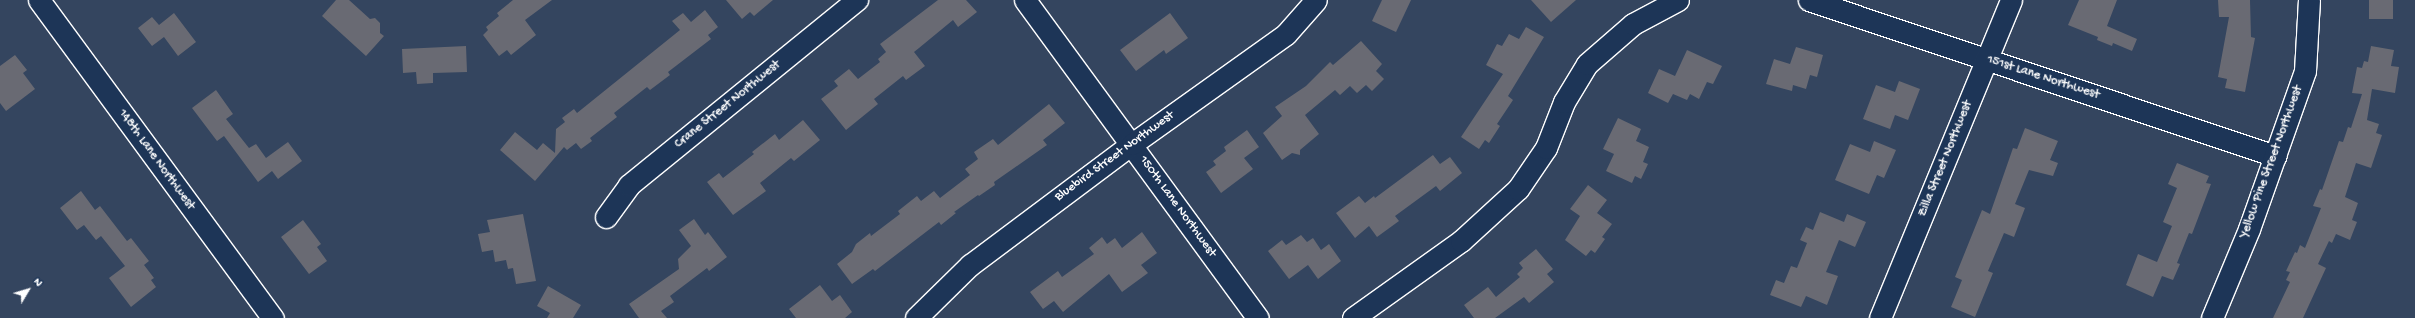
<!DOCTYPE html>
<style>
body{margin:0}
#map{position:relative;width:2415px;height:318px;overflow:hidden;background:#34455f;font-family:"Gochi Hand",sans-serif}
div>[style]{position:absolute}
.building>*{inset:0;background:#696a73;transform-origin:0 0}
.roads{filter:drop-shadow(1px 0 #fff) drop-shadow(-1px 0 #fff) drop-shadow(0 1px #fff) drop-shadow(0 -1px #fff)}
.minor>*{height:21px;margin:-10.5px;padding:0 10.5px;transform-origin:10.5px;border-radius:10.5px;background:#1d3557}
span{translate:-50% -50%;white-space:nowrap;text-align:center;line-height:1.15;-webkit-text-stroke:3.5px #1d3557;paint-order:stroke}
.street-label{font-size:13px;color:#fff}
.north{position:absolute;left:8px;top:270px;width:40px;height:40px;-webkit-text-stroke:3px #1d3557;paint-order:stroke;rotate:52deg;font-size:11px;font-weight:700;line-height:16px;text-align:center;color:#fff}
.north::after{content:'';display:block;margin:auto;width:14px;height:18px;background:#fff;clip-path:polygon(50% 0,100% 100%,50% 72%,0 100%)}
</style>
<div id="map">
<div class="building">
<div style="clip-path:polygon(336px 0,349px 0,370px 19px,375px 18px,380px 23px,380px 33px,384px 36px,366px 56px,322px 16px)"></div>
<div style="clip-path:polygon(513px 0,552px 0,525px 20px,536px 35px,511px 55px,507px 50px,499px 56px,483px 35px,488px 30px,486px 27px,499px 16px,497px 13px)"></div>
<div style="clip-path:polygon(726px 0,773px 0,754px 16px,750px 12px,742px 19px)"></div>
<div style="clip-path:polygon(938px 0,966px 0,977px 12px,958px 27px,953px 20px,919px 48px,914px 52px,925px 66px,906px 80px,903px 76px,874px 99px,878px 104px,846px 130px,821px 99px,838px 86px,834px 81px,849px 69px,858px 79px,880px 62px,878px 59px,886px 52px,880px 44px)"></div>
<div style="clip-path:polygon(1382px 0,1411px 0,1396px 32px,1372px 21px)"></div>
<div style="clip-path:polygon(1531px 0,1576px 0,1551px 22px)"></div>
<div style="clip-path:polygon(2079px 0,2117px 0,2107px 26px,2137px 39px,2132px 51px,2113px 43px,2112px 46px,2097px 40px,2098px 37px,2068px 25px)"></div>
<div style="clip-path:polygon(2218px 0,2250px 0,2251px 37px,2255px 38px,2245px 92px,2225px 88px,2227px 79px,2218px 77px,2229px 17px,2219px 17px)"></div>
<div style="left:2369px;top:0;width:24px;height:19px"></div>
<div style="clip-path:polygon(705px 10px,718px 27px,708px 35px,711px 39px,668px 72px,670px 75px,650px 90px,647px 87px,614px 113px,617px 117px,590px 138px,592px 141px,581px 149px,576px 143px,567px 150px,564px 147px,535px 181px,500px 150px,515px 132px,537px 150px,543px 143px,555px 153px,556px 129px,565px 122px,562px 118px,574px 109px,577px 113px,680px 30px,672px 21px,683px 13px,691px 22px)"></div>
<div style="clip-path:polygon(174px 13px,196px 42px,178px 56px,164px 37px,152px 46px,138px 28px,152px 17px,159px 25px)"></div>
<div style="clip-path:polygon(1170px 13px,1188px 38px,1166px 54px,1164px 50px,1136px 71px,1120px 50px)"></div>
<div style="clip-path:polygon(1526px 27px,1544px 37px,1508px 96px,1513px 100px,1497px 124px,1500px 126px,1489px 143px,1485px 140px,1479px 149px,1461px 137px,1503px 74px,1486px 65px,1497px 44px,1502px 46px,1509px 34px,1519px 39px)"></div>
<div style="clip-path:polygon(1361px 41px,1382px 64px,1376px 71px,1384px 79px,1372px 91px,1366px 85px,1357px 93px,1350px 86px,1340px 95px,1335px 90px,1305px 115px,1319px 134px,1300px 150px,1300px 155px,1292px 153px,1282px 160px,1263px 133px,1282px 116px,1275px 107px,1306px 86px,1330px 62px,1333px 65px)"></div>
<div style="clip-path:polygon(466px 46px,467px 72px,433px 73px,433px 83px,417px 84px,416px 72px,403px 73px,402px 49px)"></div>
<div style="clip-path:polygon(2371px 46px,2394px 50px,2391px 66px,2399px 67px,2395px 93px,2372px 89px,2367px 120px,2379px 124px,2376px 133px,2382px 135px,2371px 168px,2356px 163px,2345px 197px,2358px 203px,2352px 220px,2357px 222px,2350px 240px,2336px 234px,2332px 243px,2329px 241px,2318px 264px,2326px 268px,2303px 318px,2273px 318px,2290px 282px,2286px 280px,2290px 272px,2286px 271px,2295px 252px,2297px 253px,2300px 245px,2305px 248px,2321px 208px,2313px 206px,2320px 189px,2322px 190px,2339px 141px,2343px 142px,2348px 127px,2351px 128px,2362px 94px,2352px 93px,2357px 67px,2362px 68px,2364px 61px,2368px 62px)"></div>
<div style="clip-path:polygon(1796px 47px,1823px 55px,1817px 77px,1810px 75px,1806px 89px,1793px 85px,1792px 91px,1766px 84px,1774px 59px,1790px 64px)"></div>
<div style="clip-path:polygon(1687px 50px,1722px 66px,1713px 84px,1707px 82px,1699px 99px,1690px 94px,1687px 100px,1673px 94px,1668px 103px,1648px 93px,1659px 69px,1675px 76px)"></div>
<div style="clip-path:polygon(15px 55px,27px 70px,23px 73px,35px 89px,6px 111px,0 103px,0 66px)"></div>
<div style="clip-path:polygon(1899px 81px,1920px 89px,1908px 120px,1895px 115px,1890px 129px,1863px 119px,1876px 85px,1895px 92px)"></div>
<div style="clip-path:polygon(216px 90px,233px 114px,226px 119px,249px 148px,256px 144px,266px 158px,288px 142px,302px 161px,278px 179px,272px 171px,258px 182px,224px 136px,217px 141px,192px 108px)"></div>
<div style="clip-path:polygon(1049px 104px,1065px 123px,1043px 140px,1047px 145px,994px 182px,995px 185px,979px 196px,978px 195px,954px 212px,956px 213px,941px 225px,939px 222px,875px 271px,873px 269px,852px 284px,837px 264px,852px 252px,856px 244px,870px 233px,871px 236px,900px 214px,898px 211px,917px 196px,921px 201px,934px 191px,940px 198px,970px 175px,965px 169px,978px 159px,974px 152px,993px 139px,998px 145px)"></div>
<div style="clip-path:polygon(1618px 118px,1641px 129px,1636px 141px,1649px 147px,1643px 162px,1648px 164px,1641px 179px,1635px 176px,1632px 183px,1606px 171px,1614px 154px,1603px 149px)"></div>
<div style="clip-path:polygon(803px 120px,820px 140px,794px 161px,791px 158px,760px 183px,766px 191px,733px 215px,707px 182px,719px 173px,723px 178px,754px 154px,752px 152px,775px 134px,779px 140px)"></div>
<div style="clip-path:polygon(2025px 128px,2058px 141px,2050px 160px,2058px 163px,2053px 176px,2029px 170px,2015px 204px,2025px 208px,2014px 237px,2004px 233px,1988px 271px,1993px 273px,1975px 317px,1951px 307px,1962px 280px,1955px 277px,1982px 210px,1990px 214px,2013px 148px,2017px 149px)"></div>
<div style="clip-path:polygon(1247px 130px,1259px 147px,1244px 158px,1253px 169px,1221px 193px,1206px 172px,1216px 165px,1213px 161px,1226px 151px,1224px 147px)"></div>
<div style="clip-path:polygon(1874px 141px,1896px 150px,1884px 178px,1877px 175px,1869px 194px,1835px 180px,1850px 144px,1870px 152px)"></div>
<div style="clip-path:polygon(1433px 155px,1440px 164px,1450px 157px,1462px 173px,1440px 191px,1436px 186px,1395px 216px,1399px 221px,1377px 237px,1369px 226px,1355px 238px,1336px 213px,1359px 196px,1365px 203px,1374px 196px,1375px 198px)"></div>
<div style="clip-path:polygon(2177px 163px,2209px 176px,2206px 183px,2211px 184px,2192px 234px,2189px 233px,2177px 263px,2180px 264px,2173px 280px,2162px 276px,2153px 297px,2126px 285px,2138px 254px,2157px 262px,2172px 226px,2163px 222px,2177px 188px,2168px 184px)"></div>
<div style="clip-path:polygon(1588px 185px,1607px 200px,1597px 213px,1612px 224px,1602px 237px,1605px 239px,1595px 253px,1591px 250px,1586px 256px,1565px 240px,1580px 216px,1570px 209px)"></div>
<div style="clip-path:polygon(81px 191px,95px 210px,100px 206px,127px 241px,131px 238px,149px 261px,144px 265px,154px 278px,151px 280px,156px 287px,131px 307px,109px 278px,125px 266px,101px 236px,96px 240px,84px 225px,77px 230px,60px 208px)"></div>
<div style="clip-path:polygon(1820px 212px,1844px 222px,1847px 214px,1866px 222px,1855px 247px,1839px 240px,1826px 272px,1838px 276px,1827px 305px,1806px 296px,1801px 307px,1770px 295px,1776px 280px,1784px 283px,1791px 266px,1797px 268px,1807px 243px,1800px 240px,1806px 227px,1813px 230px)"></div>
<div style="clip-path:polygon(523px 214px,536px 281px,516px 284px,513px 268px,508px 269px,506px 260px,495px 262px,493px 250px,482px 252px,478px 234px,490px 232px,487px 220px)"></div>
<div style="clip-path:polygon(694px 219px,705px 235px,708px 232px,727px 257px,709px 271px,707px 268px,670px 296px,674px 302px,661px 311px,667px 318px,639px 318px,629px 304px,679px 269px,678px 259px,691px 246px,679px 230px)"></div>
<div style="clip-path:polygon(303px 220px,321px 244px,317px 247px,327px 261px,309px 274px,281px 237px)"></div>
<div style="clip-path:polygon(1142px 232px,1157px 253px,1141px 265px,1148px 273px,1122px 292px,1109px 274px,1063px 312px,1054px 301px,1043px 309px,1030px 292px,1058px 271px,1062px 277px,1094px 254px,1089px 248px,1102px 237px,1107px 244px,1115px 238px,1122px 248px)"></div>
<div style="clip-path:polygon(1301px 235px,1307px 242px,1313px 238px,1321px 250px,1329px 244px,1341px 261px,1318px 279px,1308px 265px,1289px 279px,1268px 251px,1282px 240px,1286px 245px)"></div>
<div style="clip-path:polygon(1536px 249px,1553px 269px,1547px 274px,1554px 282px,1529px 303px,1524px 297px,1495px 318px,1474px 318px,1464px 305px,1488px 287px,1496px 297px,1520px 277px,1517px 274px,1523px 268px,1519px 263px)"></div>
<div style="clip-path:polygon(820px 285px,832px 301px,840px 295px,852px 312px,845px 318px,796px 318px,789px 309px)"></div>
<div style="clip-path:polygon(548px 286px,581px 305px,573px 318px,547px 318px,550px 313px,537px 306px)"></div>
</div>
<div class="roads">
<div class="minor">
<div style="left:39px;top:0;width:395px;rotate:53.7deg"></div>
<div style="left:1025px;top:0;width:394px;rotate:53.8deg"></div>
<div style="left:1809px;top:0;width:492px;rotate:18.5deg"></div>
<div style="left:606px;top:217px;width:39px;rotate:-54deg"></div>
<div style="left:629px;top:185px;width:294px;rotate:-39.1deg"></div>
<div style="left:916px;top:318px;width:76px;rotate:-44.5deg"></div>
<div style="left:970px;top:265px;width:202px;rotate:-36.8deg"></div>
<div style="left:1132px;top:144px;width:189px;rotate:-35.5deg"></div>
<div style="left:1286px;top:34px;width:45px;rotate:-48.6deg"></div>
<div style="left:1353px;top:318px;width:133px;rotate:-35.5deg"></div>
<div style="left:1461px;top:241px;width:77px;rotate:-42.4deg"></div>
<div style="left:1518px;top:189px;width:50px;rotate:-55.7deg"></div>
<div style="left:1546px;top:148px;width:49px;rotate:-68.6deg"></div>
<div style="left:1564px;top:102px;width:44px;rotate:-58.8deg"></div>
<div style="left:1587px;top:64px;width:61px;rotate:-41deg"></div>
<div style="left:1633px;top:24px;width:51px;rotate:-28.1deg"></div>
<div style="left:1880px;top:318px;width:344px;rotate:-67.6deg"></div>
<div style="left:2212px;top:318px;width:96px;rotate:-67.4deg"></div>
<div style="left:2249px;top:229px;width:168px;rotate:-70.5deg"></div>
<div style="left:2305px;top:71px;width:71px;rotate:-86.8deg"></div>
</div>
</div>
<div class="street-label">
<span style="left:2043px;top:78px;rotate:18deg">151st Lane Northwest</span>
<span style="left:728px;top:105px;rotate:-39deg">Crane Street Northwest</span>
<span style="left:1115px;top:157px;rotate:-36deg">Bluebird Street Northwest</span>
<span style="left:1946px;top:159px;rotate:-68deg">Zilla Street Northwest</span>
<span style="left:156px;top:160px;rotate:54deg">148th Lane Northwest</span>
<span style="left:2272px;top:162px;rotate:-70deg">Yellow Pine Street Northwest</span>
<span style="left:1177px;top:207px;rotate:54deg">150th Lane Northwest</span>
</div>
<div class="north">N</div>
</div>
